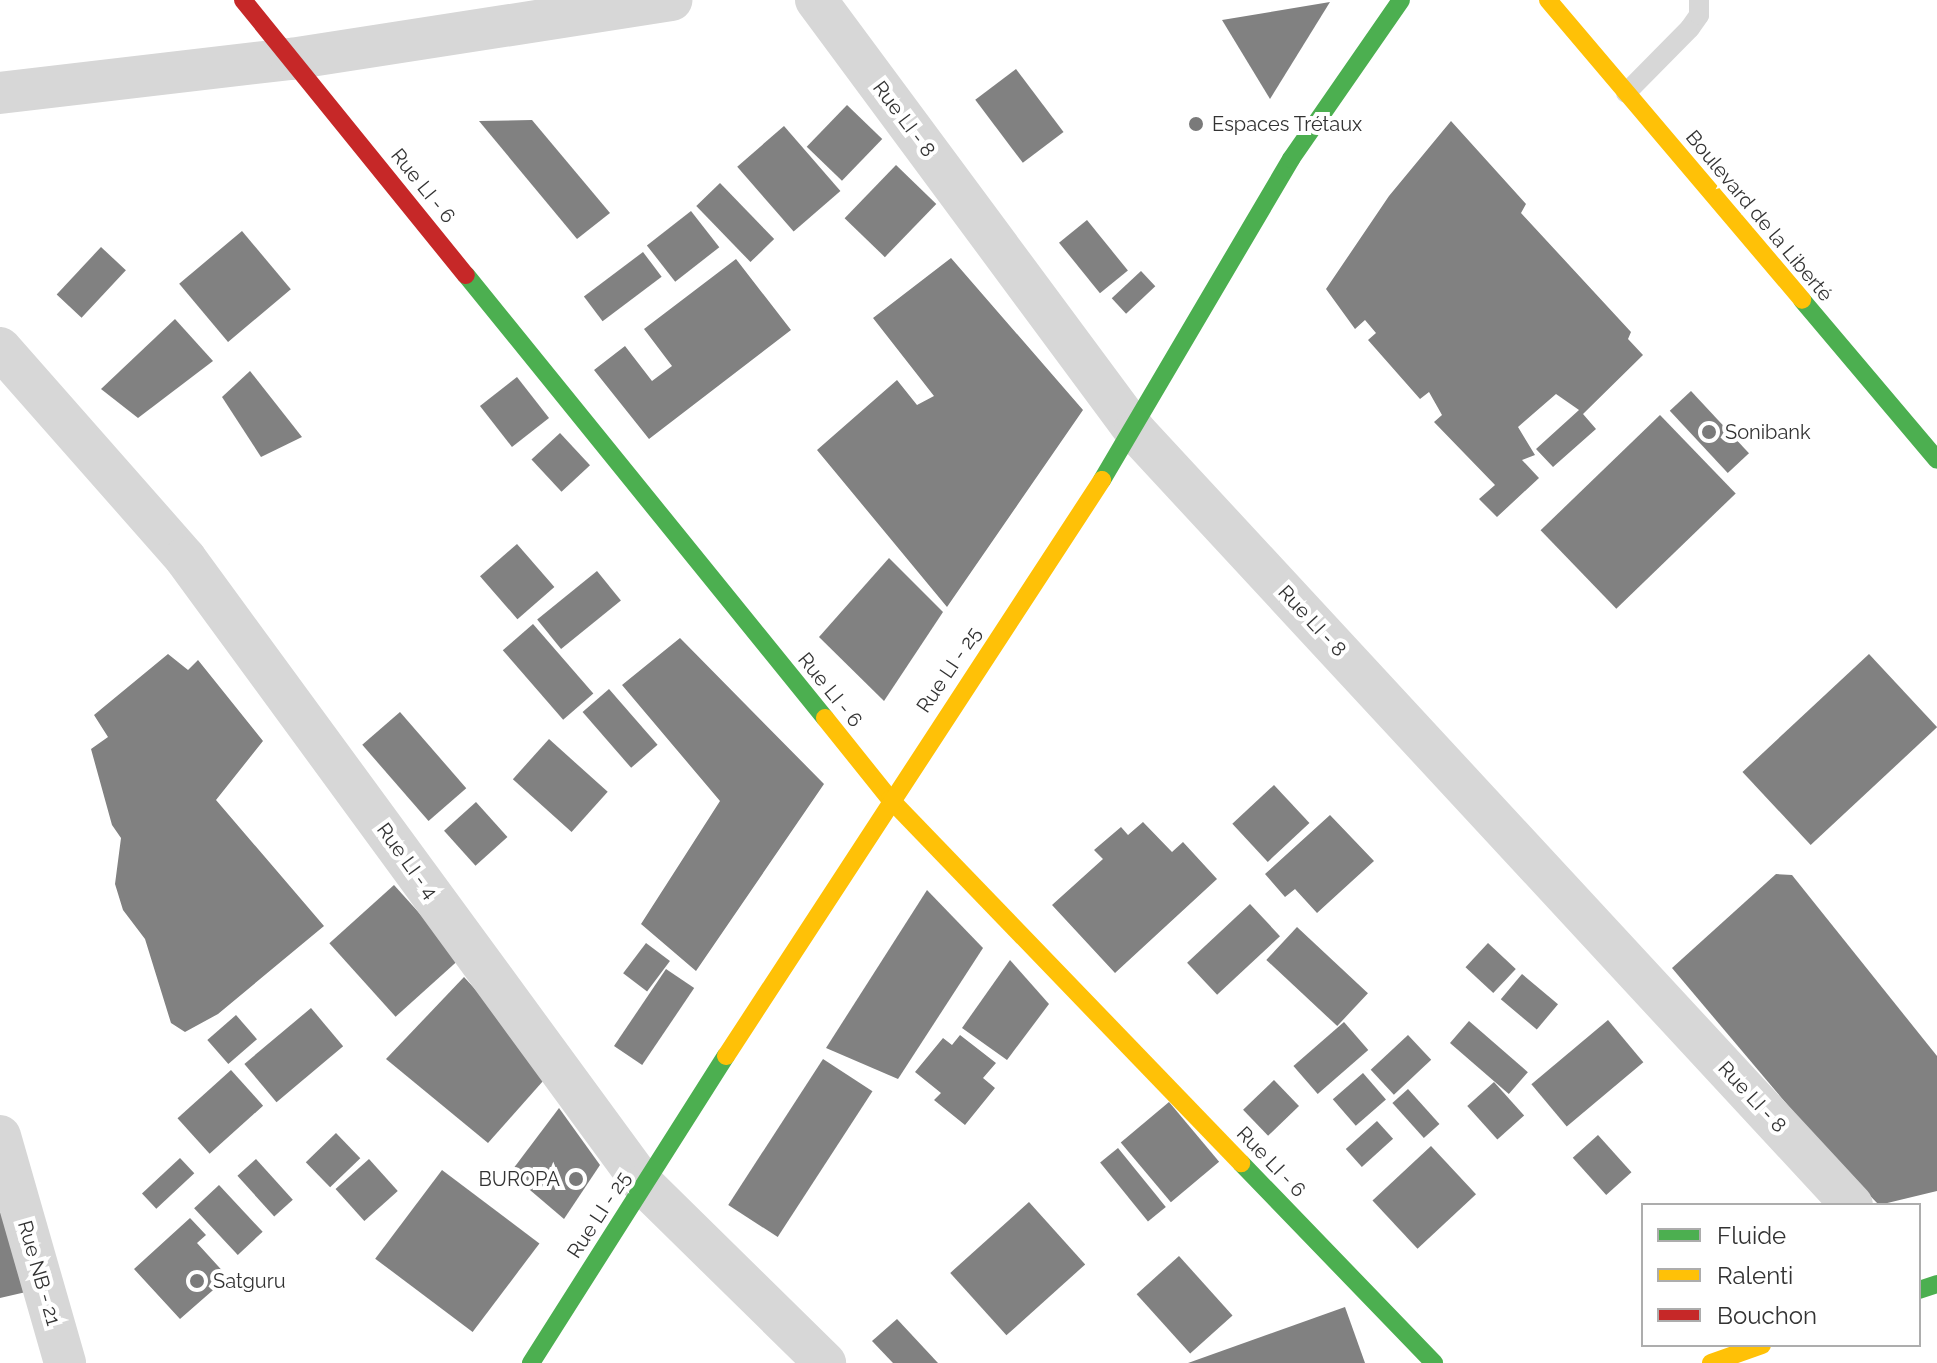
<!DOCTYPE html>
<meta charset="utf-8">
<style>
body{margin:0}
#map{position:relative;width:1937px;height:1363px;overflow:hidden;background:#fff;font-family:Raleway,sans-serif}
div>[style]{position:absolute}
.building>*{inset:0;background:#818181;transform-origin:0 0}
.lane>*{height:20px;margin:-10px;padding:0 10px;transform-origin:10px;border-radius:10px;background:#d7d7d7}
.street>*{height:42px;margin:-21px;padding:0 21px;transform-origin:21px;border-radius:21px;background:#d7d7d7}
.fast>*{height:18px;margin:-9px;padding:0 9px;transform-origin:9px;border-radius:9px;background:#4caf50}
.slow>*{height:18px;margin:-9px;padding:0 9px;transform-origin:9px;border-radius:9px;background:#ffc107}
.jam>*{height:18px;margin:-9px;padding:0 9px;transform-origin:9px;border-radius:9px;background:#c62828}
.dots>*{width:22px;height:22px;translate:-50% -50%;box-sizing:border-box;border:4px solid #fff;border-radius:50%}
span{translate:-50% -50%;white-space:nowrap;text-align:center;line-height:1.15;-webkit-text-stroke:8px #fff;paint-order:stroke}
.street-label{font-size:20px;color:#333}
.poi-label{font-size:20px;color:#333}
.left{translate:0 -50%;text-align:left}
.right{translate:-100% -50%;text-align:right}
.legend{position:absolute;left:1641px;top:1203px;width:280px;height:144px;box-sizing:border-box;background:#fff;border:2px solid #adadad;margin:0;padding:10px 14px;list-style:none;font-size:24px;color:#333}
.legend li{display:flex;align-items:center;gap:16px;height:40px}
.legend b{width:40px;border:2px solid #adadad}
</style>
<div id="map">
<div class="building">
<div style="clip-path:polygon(1330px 2px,1270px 99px,1222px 20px)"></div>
<div style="left:1016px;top:69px;width:79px;height:51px;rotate:53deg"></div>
<div style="left:847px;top:105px;width:49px;height:58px;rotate:44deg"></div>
<div style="clip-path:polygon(532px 120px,610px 213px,577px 239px,479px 121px)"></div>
<div style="clip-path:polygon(1451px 121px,1526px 204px,1521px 213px,1631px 332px,1628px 339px,1643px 355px,1583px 414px,1596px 429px,1553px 467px,1536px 449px,1579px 410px,1556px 394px,1518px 427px,1535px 455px,1522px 460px,1539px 478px,1497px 517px,1479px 499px,1495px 485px,1434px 422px,1442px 415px,1429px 392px,1420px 399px,1368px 340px,1376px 333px,1365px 320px,1355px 329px,1326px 289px,1389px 196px)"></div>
<div style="left:784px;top:126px;width:86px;height:62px;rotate:49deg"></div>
<div style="left:896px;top:165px;width:56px;height:74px;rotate:44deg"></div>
<div style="left:720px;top:183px;width:78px;height:33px;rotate:46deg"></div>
<div style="left:691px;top:211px;width:46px;height:56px;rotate:52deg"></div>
<div style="left:1087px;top:220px;width:65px;height:36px;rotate:51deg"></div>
<div style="left:242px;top:231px;width:76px;height:82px;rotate:50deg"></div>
<div style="left:101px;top:247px;width:34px;height:65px;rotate:43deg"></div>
<div style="left:643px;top:252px;width:31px;height:74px;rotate:53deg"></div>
<div style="clip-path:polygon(951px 258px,1083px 410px,947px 607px,817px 450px,897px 380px,917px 405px,934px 396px,873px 318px)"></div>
<div style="clip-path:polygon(736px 259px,791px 330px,649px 439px,594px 370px,625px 346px,652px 381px,672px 366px,644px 329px)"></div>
<div style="left:1141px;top:271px;width:21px;height:40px;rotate:47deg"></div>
<div style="clip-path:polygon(175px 319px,213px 361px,138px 418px,101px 389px)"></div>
<div style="clip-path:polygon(250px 371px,302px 437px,261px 457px,222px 397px)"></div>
<div style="left:517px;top:377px;width:52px;height:47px;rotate:52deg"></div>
<div style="left:1691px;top:391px;width:85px;height:29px;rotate:47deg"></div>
<div style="left:1660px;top:415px;width:109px;height:166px;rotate:46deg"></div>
<div style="left:560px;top:433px;width:44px;height:39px;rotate:47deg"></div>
<div style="left:517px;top:544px;width:57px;height:49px;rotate:49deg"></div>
<div style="clip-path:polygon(889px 558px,943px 612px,884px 701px,819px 637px)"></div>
<div style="left:597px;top:571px;width:38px;height:77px;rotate:51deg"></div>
<div style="left:533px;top:624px;width:92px;height:40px;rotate:49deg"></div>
<div style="clip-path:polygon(680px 638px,824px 784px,696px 971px,641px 924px,720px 801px,622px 685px)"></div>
<div style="clip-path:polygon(168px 654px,188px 670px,198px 660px,263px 741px,216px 800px,324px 926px,218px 1014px,185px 1032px,171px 1023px,145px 939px,123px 910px,115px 884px,121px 838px,112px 825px,91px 749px,108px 737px,94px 715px)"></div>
<div style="left:1869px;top:654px;width:100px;height:173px;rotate:47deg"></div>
<div style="left:609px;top:689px;width:74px;height:35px;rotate:49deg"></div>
<div style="left:400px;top:712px;width:101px;height:50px;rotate:49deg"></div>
<div style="left:549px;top:739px;width:79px;height:54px;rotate:42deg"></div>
<div style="left:1274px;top:785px;width:52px;height:57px;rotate:47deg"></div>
<div style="left:476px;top:802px;width:47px;height:43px;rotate:48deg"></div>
<div style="clip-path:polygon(1330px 815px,1374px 861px,1317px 913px,1295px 889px,1285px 897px,1265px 874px)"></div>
<div style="clip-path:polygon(1143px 822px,1172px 852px,1183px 842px,1217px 879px,1115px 973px,1052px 905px,1103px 859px,1094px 850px,1121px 827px,1128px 835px)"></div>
<div style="clip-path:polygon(1776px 874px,1792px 875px,1937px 1056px,1937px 1191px,1879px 1205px,1823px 1147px,1672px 968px)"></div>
<div style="left:394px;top:885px;width:99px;height:87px;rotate:48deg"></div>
<div style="clip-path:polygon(927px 890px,983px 948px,898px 1079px,826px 1048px)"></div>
<div style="left:1250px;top:904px;width:44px;height:86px;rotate:47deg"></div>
<div style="left:1297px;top:927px;width:97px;height:45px;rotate:43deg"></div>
<div style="left:646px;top:943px;width:30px;height:38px;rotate:37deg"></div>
<div style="left:1488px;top:943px;width:38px;height:33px;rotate:43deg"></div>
<div style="clip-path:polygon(1010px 960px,1049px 1004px,1007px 1060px,962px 1028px)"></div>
<div style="left:666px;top:969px;width:34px;height:93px;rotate:34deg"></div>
<div style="left:1522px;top:974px;width:47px;height:33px;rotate:40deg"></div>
<div style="clip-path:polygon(464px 977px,551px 1072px,488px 1143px,386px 1059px)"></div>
<div style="left:311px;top:1008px;width:50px;height:87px;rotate:50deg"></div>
<div style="left:236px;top:1015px;width:32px;height:38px;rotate:49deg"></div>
<div style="left:1608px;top:1020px;width:55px;height:100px;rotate:50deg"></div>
<div style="left:1469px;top:1021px;width:78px;height:29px;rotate:41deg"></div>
<div style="left:1344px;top:1022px;width:37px;height:67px;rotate:49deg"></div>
<div style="clip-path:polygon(960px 1035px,996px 1063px,983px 1078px,995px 1088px,965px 1125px,934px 1100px,941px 1093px,915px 1072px,943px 1038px,952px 1045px)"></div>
<div style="left:1408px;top:1035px;width:34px;height:51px;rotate:47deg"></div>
<div style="left:823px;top:1059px;width:59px;height:174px;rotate:33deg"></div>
<div style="left:231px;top:1070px;width:48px;height:72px;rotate:48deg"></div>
<div style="left:1363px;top:1073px;width:35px;height:40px;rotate:49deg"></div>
<div style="left:1274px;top:1080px;width:36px;height:43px;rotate:46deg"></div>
<div style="left:1494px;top:1082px;width:45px;height:36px;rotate:48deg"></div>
<div style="left:1408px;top:1089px;width:47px;height:21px;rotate:48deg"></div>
<div style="left:1169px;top:1102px;width:78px;height:63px;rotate:50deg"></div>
<div style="clip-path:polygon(559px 1108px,600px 1165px,564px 1219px,510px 1173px)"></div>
<div style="left:1377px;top:1121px;width:24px;height:42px;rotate:48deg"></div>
<div style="left:336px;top:1133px;width:35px;height:42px;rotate:46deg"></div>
<div style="left:1598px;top:1135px;width:50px;height:34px;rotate:48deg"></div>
<div style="left:1431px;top:1146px;width:66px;height:80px;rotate:47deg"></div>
<div style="left:1118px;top:1148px;width:76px;height:23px;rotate:51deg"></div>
<div style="left:180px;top:1158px;width:21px;height:52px;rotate:47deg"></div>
<div style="left:256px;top:1159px;width:55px;height:25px;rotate:48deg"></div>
<div style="left:369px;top:1159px;width:43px;height:45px;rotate:48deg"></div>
<div style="left:442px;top:1170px;width:122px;height:111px;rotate:37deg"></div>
<div style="left:219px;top:1185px;width:64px;height:34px;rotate:47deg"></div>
<div style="clip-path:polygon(0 1192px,26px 1292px,0 1298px)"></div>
<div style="left:1029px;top:1202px;width:84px;height:106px;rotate:48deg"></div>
<div style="clip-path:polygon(190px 1218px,206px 1235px,197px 1243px,228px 1277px,180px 1319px,134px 1269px)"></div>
<div style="left:1179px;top:1256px;width:80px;height:57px;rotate:48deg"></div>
<div style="clip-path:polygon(1345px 1307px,1365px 1363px,1188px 1363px)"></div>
<div style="clip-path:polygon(897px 1319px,938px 1363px,893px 1363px,872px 1341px)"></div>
</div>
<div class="lane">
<div style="left:1626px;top:93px;width:91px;rotate:-45.4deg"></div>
<div style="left:1690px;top:28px;width:16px;rotate:-55deg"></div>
<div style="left:1699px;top:15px;width:15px;rotate:-90deg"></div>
</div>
<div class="street">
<div style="left:816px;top:0;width:536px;rotate:53.49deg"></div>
<div style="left:1135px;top:431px;width:1055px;rotate:47.19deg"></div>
<div style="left:0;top:93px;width:293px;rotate:-6.7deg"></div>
<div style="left:291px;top:59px;width:385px;rotate:-8.8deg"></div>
<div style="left:0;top:348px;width:280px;rotate:48.6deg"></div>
<div style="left:185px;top:558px;width:777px;rotate:53.79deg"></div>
<div style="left:644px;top:1185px;width:254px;rotate:44.5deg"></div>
<div style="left:0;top:1136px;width:236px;rotate:74deg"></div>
</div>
<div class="fast">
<div style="left:466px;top:275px;width:570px;rotate:50.98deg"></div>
<div style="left:1802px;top:300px;width:209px;rotate:49.8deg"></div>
<div style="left:1102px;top:480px;width:373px;rotate:-59.5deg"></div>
<div style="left:1291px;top:159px;width:193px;rotate:-55.3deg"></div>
<div style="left:1241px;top:1163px;width:278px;rotate:46deg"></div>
<div style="left:1919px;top:1290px;width:19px;rotate:-18deg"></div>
<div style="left:531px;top:1363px;width:364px;rotate:-57.6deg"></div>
</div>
<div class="slow">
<div style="left:1548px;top:0;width:393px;rotate:49.7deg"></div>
<div style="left:825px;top:718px;width:104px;rotate:51.3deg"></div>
<div style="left:890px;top:799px;width:506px;rotate:46.04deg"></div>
<div style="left:726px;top:1056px;width:688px;rotate:-56.86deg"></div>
<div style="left:1711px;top:1363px;width:54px;rotate:-19.4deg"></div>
</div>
<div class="jam">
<div style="left:243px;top:0;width:354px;rotate:51deg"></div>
</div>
<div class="dots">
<div style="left:1196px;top:124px;background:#7a7a7a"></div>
<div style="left:1709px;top:432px;background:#7a7a7a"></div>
<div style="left:576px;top:1179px;background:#7a7a7a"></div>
<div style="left:197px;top:1281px;background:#7a7a7a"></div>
</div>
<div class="street-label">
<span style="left:904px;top:119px;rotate:53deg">Rue LI - 8</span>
<span style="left:423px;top:186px;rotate:51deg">Rue LI - 6</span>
<span style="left:1759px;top:216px;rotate:50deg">Boulevard de la Liberté</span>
<span style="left:1312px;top:621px;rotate:47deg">Rue LI - 8</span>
<span style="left:949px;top:670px;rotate:-56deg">Rue LI - 25</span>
<span style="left:830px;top:690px;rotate:51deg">Rue LI - 6</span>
<span style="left:407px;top:861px;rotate:54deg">Rue LI - 4</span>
<span style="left:1752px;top:1097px;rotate:47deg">Rue LI - 8</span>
<span style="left:1271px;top:1162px;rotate:46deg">Rue LI - 6</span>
<span style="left:599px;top:1215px;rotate:-57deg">Rue LI - 25</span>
<span style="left:39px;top:1273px;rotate:74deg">Rue NB - 21</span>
</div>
<div class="poi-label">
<span class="left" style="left:1212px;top:124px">Espaces Trétaux</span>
<span class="left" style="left:1725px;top:432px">Sonibank</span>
<span class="right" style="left:560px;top:1179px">BUROPA</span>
<span class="left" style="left:213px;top:1281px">Satguru</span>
</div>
<ul class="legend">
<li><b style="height:10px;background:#4caf50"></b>Fluide</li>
<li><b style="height:10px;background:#ffc107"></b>Ralenti</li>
<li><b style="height:10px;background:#c62828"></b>Bouchon</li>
</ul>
</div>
